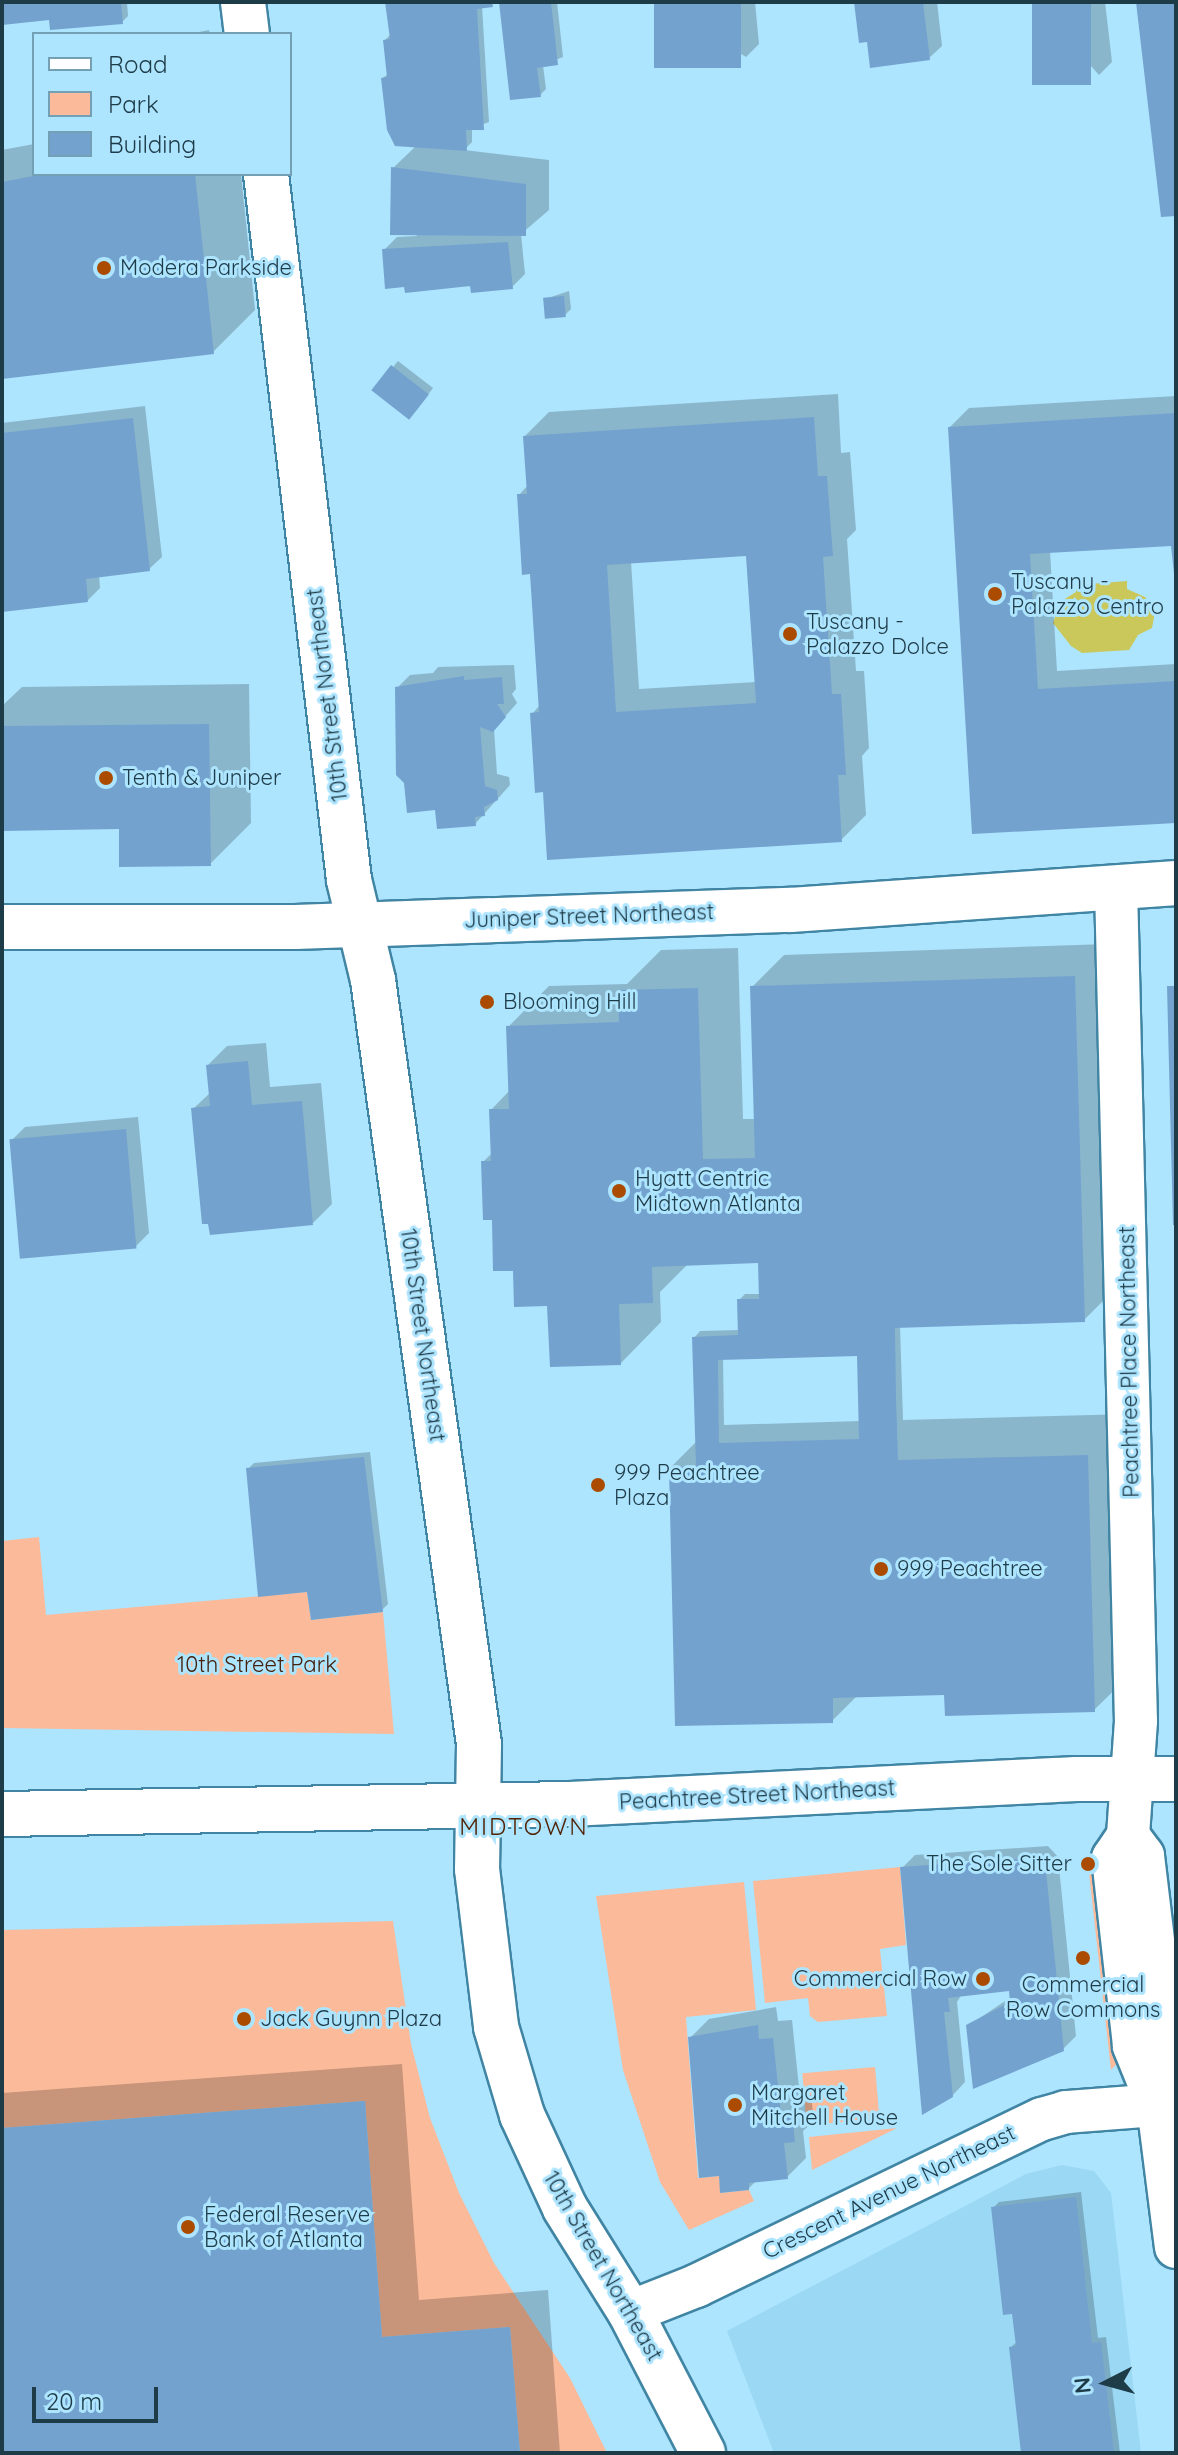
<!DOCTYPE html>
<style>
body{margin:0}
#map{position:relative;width:1178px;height:2455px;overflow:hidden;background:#ade4fe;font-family:Quicksand,sans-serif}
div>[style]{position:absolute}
.built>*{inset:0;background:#9ad8f4}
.green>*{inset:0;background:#fbbb9a;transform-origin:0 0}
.water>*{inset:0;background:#cac85a}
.shadow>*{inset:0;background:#0003}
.building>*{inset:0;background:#74a2cf;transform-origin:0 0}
.roads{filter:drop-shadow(2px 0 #4085a3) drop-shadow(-2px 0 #4085a3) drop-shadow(0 2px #4085a3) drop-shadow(0 -2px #4085a3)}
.minor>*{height:42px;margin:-21px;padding:0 21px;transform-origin:21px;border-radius:21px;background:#fff}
.major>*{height:44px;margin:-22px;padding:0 22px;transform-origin:22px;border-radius:22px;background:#fff}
.dots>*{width:22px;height:22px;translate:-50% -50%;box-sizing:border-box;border:4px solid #ade4fe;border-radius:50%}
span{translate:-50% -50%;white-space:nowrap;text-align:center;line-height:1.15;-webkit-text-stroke:6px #ade4fe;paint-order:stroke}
.poi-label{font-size:22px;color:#1e3b48}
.left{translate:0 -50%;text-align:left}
.right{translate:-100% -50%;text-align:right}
.street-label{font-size:22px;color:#1e3b48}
.park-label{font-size:22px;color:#45200b}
.neighbourhood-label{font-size:24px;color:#522305;letter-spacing:2px}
.frame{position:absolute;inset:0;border:4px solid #1e3b48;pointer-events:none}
.legend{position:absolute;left:32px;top:32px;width:260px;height:144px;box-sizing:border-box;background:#ade4fe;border:2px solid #74a0b5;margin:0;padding:10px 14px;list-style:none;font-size:24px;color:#1e3b48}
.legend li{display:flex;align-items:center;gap:16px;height:40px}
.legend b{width:40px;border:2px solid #74a0b5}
.north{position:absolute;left:1066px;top:2343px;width:80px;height:80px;-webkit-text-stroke:6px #ade4fe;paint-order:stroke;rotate:264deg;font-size:22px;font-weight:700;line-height:32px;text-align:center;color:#1e3b48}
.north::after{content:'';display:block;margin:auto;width:28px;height:36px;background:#1e3b48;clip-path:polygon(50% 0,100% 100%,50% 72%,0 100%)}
.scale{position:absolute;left:32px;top:2387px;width:126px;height:36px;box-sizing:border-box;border:4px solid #1e3b48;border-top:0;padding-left:10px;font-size:24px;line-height:28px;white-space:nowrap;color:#1e3b48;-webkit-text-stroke:6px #ade4fe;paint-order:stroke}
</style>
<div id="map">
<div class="built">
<div style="clip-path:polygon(1062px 2165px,1094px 2171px,1111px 2193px,1141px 2453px,774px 2453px,727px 2331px,1026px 2174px)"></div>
</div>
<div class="green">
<div style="clip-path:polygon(39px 1537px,46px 1615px,307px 1592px,311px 1620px,383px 1612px,394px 1734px,2px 1728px,2px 1541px)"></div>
<div style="clip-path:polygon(1101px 1851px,1120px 2060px,1111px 2070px,1089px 1873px,1081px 1873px,1079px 1859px)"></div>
<div style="clip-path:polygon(900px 1867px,906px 1945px,880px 1949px,887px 2016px,818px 2022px,810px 2016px,808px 1998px,765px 2003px,753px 1881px)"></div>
<div style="clip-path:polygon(744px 1882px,756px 2010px,686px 2017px,698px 2178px,719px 2176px,721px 2193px,749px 2190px,754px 2201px,689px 2230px,660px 2182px,623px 2070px,596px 1896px)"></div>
<div style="clip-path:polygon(393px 1921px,411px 2044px,430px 2118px,459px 2193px,494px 2263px,570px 2378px,607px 2453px,520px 2453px,510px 2327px,382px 2337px,365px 2101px,2px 2128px,2px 1930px)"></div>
<div style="left:875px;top:2067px;width:52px;height:73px;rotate:85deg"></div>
<div style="clip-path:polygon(897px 2128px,891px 2131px,812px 2170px,809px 2137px)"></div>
</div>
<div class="water">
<div style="clip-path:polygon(1127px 581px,1127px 589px,1145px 597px,1155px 612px,1152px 628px,1138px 635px,1129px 650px,1082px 653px,1071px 646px,1053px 623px,1060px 602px,1076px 592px,1077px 585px)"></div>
</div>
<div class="shadow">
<div style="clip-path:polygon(2px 2px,127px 2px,128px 16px,122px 22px,51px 18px,2px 23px)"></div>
<div style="clip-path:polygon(387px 2px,495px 2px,482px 6px,489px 122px,472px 128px,472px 142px,464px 150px,549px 160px,549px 210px,521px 234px,525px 274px,512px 287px,406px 285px,384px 250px,397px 237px,417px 236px,393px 168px,416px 146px,383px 78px,389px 73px,385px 40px,391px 34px)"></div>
<div style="clip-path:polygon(501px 2px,557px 2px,563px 57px,543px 65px,546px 89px,540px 95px)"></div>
<div style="clip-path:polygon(656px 2px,755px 2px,759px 44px,746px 57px)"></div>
<div style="clip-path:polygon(856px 2px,937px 2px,942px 46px,929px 58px,869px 40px)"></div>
<div style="clip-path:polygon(1034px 2px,1105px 2px,1112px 62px,1099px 75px)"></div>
<div style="clip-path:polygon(209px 30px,210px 34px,189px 34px)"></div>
<div style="clip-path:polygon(34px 144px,34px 174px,241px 174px,255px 310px,213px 352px,2px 377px,2px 150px)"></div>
<div style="clip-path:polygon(569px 291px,571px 309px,565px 315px,545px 299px)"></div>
<div style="clip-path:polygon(398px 361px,433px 388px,415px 412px,393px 367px)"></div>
<div style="clip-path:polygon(evenodd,838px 394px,841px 453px,850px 452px,856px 530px,847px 539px,856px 671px,864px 671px,869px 748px,862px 756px,866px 815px,841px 840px,545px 790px,532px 714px,540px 705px,532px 572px,519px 495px,528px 485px,525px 436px,549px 412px,838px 394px,748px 554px,756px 682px,639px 689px,631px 561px,748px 554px)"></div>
<div style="clip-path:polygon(1176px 396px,1176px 599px,1173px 544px,1050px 551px,1057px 671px,1176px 664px,1176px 821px,974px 832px,950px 427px,969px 408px)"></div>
<div style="clip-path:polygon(145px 406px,162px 557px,149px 569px,99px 575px,100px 588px,88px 600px,2px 610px,2px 423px)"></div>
<div style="clip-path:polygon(514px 665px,516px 689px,512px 694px,517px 703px,494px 729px,497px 774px,509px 777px,510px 785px,475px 824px,437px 808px,397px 688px,410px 675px,433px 673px,438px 667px)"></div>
<div style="clip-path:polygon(249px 684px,251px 823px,210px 864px,121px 827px,2px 829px,2px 706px,22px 687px)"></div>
<div style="clip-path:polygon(evenodd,1107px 944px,1116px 1288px,1084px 1320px,900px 1326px,903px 1420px,1129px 1414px,1136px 1669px,1094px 1710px,946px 1693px,858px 1695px,832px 1721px,671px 1467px,697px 1441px,694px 1338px,700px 1331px,740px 1330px,739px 1300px,745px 1294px,762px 1294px,760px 1258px,689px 1263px,660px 1292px,661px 1322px,621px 1363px,549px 1304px,515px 1269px,494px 1218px,483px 1162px,492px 1153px,491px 1110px,510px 1090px,508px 1027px,549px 986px,627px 984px,661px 950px,738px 948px,743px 1119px,756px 1119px,752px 987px,784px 955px,1107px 944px,859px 1354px,861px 1421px,724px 1425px,723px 1358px,859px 1354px)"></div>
<div style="clip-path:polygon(266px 1043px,270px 1087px,321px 1083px,332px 1204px,313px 1223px,193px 1109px,211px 1092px,208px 1065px,227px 1046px)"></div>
<div style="clip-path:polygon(138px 1117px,149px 1233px,136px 1246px,12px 1140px,25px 1127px)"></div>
<div style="clip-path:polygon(370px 1452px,388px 1604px,382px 1610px,309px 1589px,248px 1469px,254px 1463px)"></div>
<div style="clip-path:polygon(1048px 1846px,1058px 1857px,1076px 2036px,1063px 2049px,968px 2026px,1011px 1997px,1010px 1989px,962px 1994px,957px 2002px,965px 2082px,952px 2096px,902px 1868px,915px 1855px)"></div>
<div style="clip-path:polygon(776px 2007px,778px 2021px,792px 2020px,800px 2097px,811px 2095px,814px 2121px,803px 2131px,806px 2158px,787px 2177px,757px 2180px,749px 2188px,720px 2174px,690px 2038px,709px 2019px)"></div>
<div style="clip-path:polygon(402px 2064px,419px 2300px,548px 2290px,560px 2453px,2px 2453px,2px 2093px)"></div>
<div style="clip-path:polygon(1081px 2192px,1098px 2338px,1106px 2337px,1120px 2453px,1023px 2453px,1011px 2347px,1018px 2341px,993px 2208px,999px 2202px)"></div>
</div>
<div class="building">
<div style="clip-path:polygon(2px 2px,121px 2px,123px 24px,50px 30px,49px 20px,2px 25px)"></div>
<div style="clip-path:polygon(385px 2px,492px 2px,493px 7px,477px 9px,484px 130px,466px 130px,467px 151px,395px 146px,387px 130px,381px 78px,387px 77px,383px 40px,390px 39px)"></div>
<div style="clip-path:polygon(499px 2px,551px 2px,558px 65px,537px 68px,541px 97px,510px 100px)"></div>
<div style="left:654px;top:2px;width:87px;height:66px"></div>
<div style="clip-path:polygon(854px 2px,923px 2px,930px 60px,870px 68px,867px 42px,859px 43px)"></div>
<div style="left:1032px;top:2px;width:59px;height:83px"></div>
<div style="clip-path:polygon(1136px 2px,1176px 2px,1176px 216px,1161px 217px)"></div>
<div style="clip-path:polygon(391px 167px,526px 184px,526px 236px,390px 235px)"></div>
<div style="clip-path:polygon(44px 174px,195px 174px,214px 354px,2px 379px,2px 182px)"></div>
<div style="clip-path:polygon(508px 242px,513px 289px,471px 293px,470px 286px,405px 293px,404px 287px,385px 289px,382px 249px)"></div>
<div style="left:564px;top:296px;width:21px;height:21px;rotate:85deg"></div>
<div style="left:391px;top:365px;width:48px;height:32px;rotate:38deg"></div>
<div style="clip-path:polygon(1176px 413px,1176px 592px,1171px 546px,1030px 554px,1038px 689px,1176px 681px,1176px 823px,972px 834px,948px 427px)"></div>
<div style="clip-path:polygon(evenodd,814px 417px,818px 476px,827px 476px,833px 556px,823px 557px,832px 694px,841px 694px,846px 775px,838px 775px,842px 842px,547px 860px,543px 792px,535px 793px,530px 713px,539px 712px,530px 574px,522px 575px,517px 494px,527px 494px,523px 436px,814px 417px,746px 556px,756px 703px,616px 712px,607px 565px,746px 556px)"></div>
<div style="clip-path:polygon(133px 418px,150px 571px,86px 579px,88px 602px,2px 612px,2px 433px)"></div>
<div style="clip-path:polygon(464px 676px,464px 680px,502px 677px,504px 704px,497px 704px,506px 717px,493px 732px,480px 727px,485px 786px,497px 790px,498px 800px,484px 807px,485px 816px,475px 817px,476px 826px,437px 829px,435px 810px,407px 813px,404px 783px,396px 775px,395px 687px)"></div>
<div style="clip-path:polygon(209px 724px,211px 866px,119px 867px,119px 829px,2px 831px,2px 726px)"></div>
<div style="clip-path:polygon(evenodd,1075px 976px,1085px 1322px,895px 1328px,896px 1398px,898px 1460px,1088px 1455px,1095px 1712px,945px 1716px,944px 1695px,833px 1698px,833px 1723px,675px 1726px,669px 1467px,696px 1466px,692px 1337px,738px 1335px,737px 1299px,759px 1299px,758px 1263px,652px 1267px,653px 1303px,619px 1304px,621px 1365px,550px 1367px,547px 1306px,514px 1307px,513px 1271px,493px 1271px,492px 1220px,483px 1220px,481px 1161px,491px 1161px,489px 1109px,509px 1109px,506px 1026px,619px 1022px,618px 990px,698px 988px,703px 1159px,755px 1158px,750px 986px,1075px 976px,857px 1356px,859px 1439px,719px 1443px,718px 1360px,857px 1356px)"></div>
<div style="clip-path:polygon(1167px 986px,1176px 986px,1176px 1225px,1173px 1225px)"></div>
<div style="clip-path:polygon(248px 1061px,252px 1105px,302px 1101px,313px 1225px,210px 1235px,208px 1224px,202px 1224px,191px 1108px,210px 1106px,206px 1065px)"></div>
<div style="left:126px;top:1129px;width:120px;height:117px;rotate:85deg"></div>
<div style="clip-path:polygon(364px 1457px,383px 1612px,311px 1620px,307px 1592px,258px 1597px,246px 1468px)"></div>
<div style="clip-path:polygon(1034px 1858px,1046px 1871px,1064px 2051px,973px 2089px,966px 2025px,1010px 2002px,1009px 1991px,948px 1998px,950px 2012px,944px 2012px,953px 2097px,922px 2115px,900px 1867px)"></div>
<div style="clip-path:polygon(758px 2025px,759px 2039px,773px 2038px,781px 2115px,792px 2113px,795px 2142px,784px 2143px,788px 2179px,749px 2183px,749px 2190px,720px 2193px,719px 2176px,699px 2178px,688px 2037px)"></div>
<div style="clip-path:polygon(365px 2101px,382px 2337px,510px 2327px,520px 2453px,2px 2453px,2px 2128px)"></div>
<div style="clip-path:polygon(1076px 2197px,1092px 2343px,1101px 2342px,1114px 2453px,1021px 2453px,1009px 2347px,1016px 2346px,1012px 2314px,1003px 2315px,991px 2207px)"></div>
</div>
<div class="roads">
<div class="minor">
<div style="left:1116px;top:887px;width:834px;rotate:88.63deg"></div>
<div style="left:1136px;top:1721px;width:115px;rotate:94deg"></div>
<div style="left:1128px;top:1836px;width:27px;rotate:124deg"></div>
<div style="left:1113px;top:1858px;width:189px;rotate:83.6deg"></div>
<div style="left:1134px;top:2046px;width:64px;rotate:67.9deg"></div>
<div style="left:1128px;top:1836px;width:25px;rotate:53deg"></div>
<div style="left:1143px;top:1856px;width:186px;rotate:83.2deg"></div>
<div style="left:1165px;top:2041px;width:64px;rotate:96.2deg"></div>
<div style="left:1158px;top:2105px;width:143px;rotate:82.8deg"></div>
<div style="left:630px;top:2312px;width:71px;rotate:-21.5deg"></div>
<div style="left:696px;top:2286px;width:384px;rotate:-25.8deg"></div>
<div style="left:1042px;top:2119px;width:25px;rotate:-16deg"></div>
<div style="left:1066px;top:2112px;width:92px;rotate:-4.4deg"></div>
</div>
<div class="major">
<div style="left:243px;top:2px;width:32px;rotate:83deg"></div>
<div style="left:266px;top:174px;width:711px;rotate:83.29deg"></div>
<div style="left:349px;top:880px;width:103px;rotate:76.5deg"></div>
<div style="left:373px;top:980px;width:771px;rotate:82.1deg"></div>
<div style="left:479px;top:1744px;width:125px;rotate:90.9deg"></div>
<div style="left:477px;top:1869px;width:159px;rotate:83.1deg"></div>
<div style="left:496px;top:2027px;width:92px;rotate:73.5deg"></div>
<div style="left:522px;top:2115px;width:102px;rotate:65.2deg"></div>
<div style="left:565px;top:2208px;width:123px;rotate:58deg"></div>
<div style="left:630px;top:2312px;width:159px;rotate:62.6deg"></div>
<div style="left:2px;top:927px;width:293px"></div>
<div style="left:295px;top:927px;width:496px;rotate:-2deg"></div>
<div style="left:791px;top:910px;width:386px;rotate:-4deg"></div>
<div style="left:2px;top:1814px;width:568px;rotate:-1.01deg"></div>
<div style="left:570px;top:1804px;width:507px;rotate:-2.83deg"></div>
<div style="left:1076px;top:1779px;width:100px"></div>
</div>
</div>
<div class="dots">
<div style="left:104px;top:268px;background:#ab4b00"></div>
<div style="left:995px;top:594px;background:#ab4b00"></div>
<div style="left:790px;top:634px;background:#ab4b00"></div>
<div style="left:106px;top:778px;background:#ab4b00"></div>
<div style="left:487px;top:1002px;background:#ab4b00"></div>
<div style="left:619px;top:1191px;background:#ab4b00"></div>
<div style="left:598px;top:1485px;background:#ab4b00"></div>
<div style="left:881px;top:1569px;background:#ab4b00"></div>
<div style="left:1088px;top:1864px;background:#ab4b00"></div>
<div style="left:1083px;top:1958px;background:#ab4b00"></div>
<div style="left:983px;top:1979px;background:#ab4b00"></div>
<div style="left:244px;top:2019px;background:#ab4b00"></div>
<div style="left:735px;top:2105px;background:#ab4b00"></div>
<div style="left:188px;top:2227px;background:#ab4b00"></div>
</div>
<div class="poi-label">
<span class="left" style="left:120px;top:268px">Modera Parkside</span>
<span class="left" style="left:1011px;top:594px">Tuscany -<br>Palazzo Centro</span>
<span class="left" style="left:806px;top:634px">Tuscany -<br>Palazzo Dolce</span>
<span class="left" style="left:122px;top:778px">Tenth &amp; Juniper</span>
<span class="left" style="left:503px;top:1002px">Blooming Hill</span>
<span class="left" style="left:635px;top:1191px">Hyatt Centric<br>Midtown Atlanta</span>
<span class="left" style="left:614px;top:1485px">999 Peachtree<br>Plaza</span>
<span class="left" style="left:897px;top:1569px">999 Peachtree</span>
<span class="right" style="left:1072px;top:1864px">The Sole Sitter</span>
<span class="right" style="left:967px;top:1979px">Commercial Row</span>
<span style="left:1083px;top:1997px">Commercial<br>Row Commons</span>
<span class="left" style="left:260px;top:2019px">Jack Guynn Plaza</span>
<span class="left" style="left:751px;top:2105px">Margaret<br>Mitchell House</span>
<span class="left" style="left:204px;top:2227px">Federal Reserve<br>Bank of Atlanta</span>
</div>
<div class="street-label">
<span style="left:327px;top:695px;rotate:-97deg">10th Street Northeast</span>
<span style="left:589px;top:916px;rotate:-2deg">Juniper Street Northeast</span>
<span style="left:423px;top:1335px;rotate:82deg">10th Street Northeast</span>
<span style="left:1129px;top:1362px;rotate:-91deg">Peachtree Place Northeast</span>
<span style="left:757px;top:1795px;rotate:-3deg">Peachtree Street Northeast</span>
<span style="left:889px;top:2192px;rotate:-26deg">Crescent Avenue Northeast</span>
<span style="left:603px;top:2266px;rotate:60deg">10th Street Northeast</span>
</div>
<div class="park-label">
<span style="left:257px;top:1665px">10th Street Park</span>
</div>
<div class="neighbourhood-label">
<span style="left:524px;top:1827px">MIDTOWN</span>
</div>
<div class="frame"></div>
<ul class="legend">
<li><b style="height:10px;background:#fff"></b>Road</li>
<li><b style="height:22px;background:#fbbb9a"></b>Park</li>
<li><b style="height:22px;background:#74a2cf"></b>Building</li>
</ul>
<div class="north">N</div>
<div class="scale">20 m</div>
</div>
